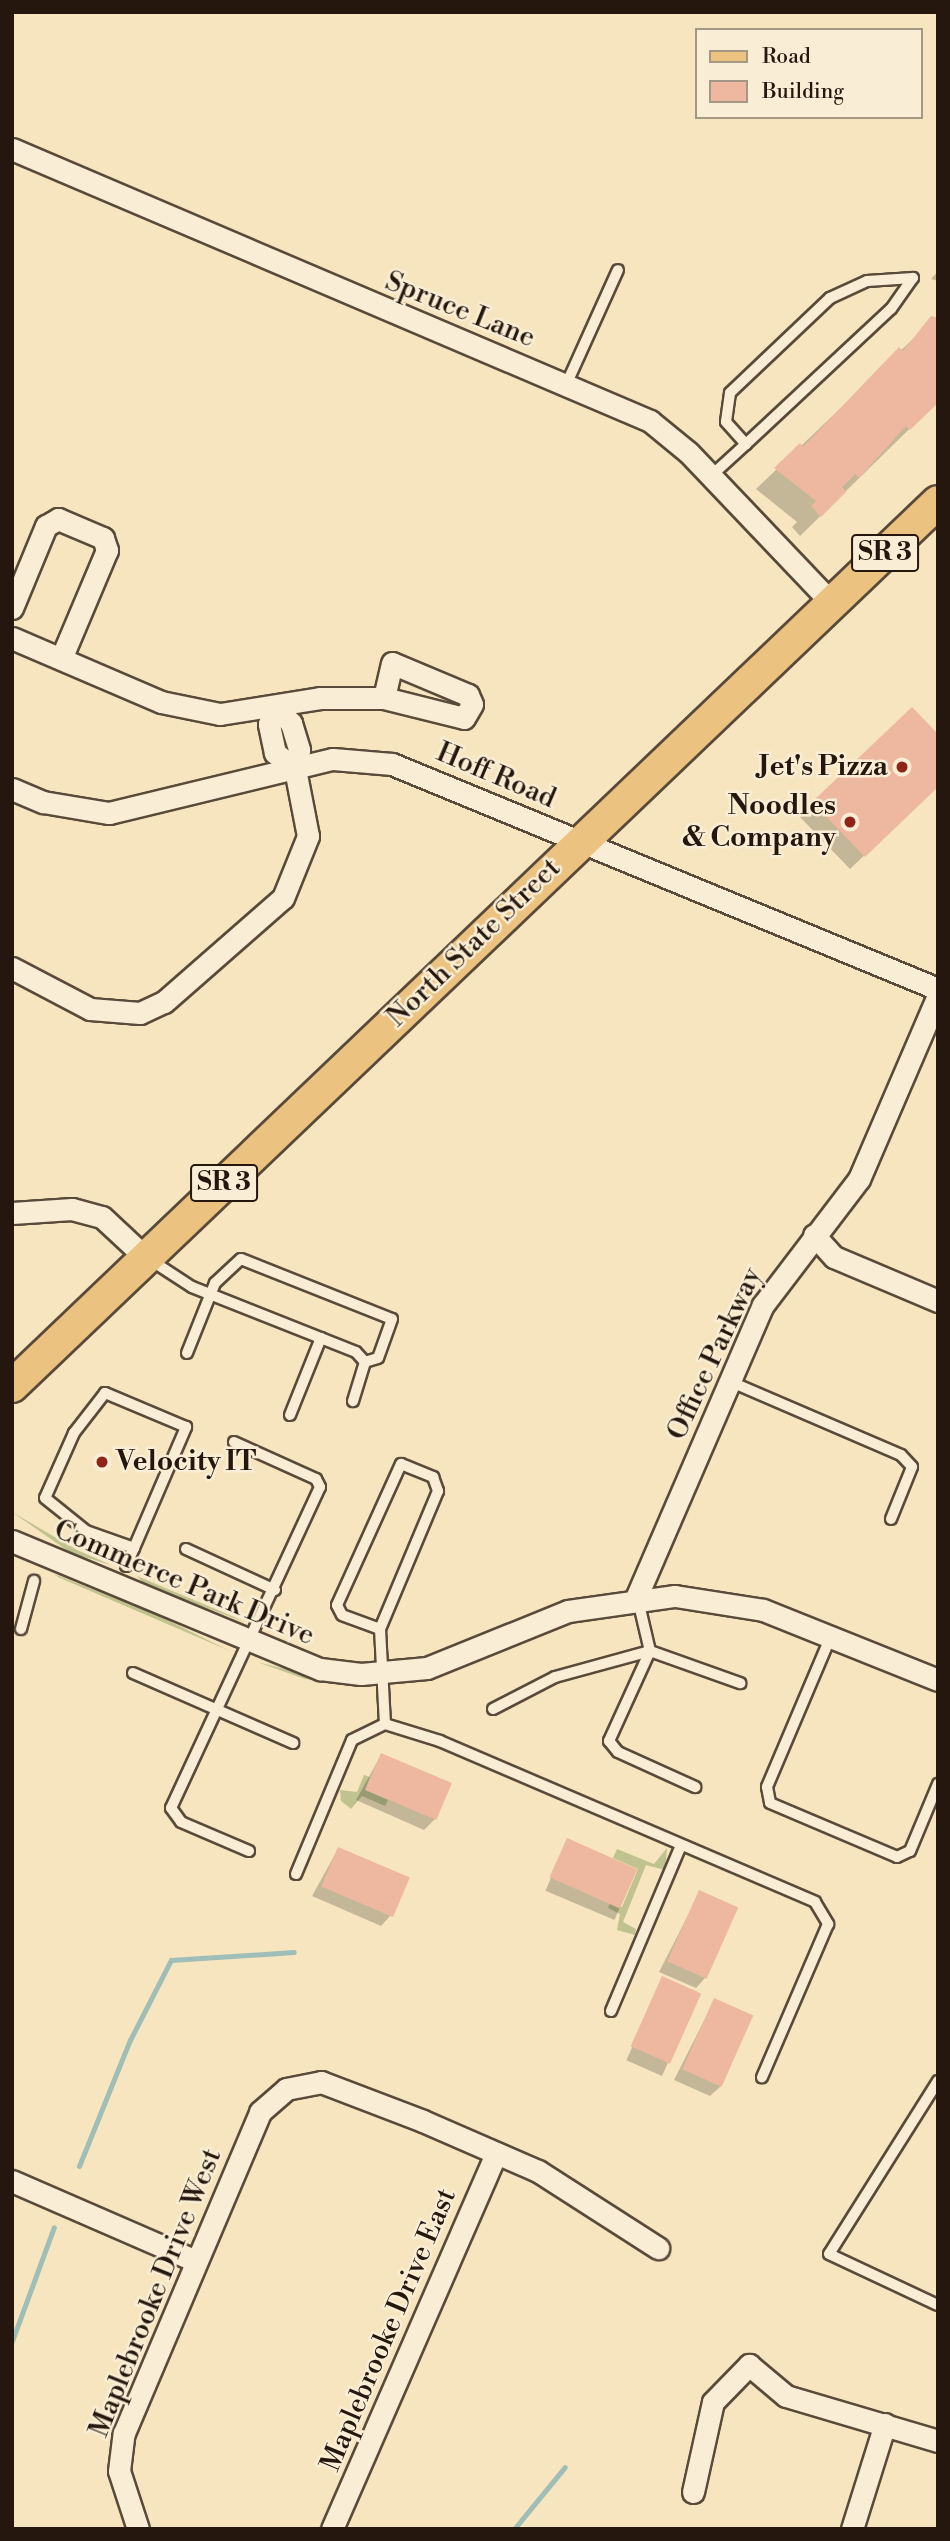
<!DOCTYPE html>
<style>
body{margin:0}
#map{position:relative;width:950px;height:2541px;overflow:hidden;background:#f6e5be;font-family:"Libre Bodoni",serif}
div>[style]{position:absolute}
.green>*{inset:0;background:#c0c38f;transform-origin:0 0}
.shadow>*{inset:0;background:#0003;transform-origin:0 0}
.stream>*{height:5px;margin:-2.5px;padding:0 2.5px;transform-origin:2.5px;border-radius:2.5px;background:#9ebeb7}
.building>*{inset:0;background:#eeb79f;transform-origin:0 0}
.roads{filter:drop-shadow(2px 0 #594a3a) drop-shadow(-2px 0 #594a3a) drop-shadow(0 2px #594a3a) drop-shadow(0 -2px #594a3a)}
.service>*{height:10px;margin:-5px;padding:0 5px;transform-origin:5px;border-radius:5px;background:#f9eed5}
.minor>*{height:21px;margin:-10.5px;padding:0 10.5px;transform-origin:10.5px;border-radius:10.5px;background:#f9eed5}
.primary>*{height:32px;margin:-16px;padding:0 16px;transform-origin:16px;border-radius:16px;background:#ebc27f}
.dots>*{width:19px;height:19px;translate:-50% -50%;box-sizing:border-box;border:4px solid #f9eed5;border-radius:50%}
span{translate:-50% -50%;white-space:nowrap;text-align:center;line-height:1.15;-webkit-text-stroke:5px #f9eed5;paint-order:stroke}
.shield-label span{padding:2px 5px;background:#f9eed5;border:2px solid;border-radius:5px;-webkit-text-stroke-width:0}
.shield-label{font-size:26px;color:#25170e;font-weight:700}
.street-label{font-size:28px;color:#25170e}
.poi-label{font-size:28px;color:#25170e;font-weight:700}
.right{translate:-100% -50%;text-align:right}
.left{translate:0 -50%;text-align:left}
.frame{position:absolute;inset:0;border:14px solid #25170e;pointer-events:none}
.legend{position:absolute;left:695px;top:28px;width:228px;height:91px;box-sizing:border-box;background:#f9eed5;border:2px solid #a49885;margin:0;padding:9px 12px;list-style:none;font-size:21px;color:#25170e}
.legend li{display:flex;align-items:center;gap:14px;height:35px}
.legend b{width:35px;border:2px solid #a49885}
</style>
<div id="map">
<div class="green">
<div style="left:72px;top:1348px;width:5px;height:83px;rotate:68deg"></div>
<div style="clip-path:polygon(12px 1512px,77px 1550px,111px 1565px,71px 1553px)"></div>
<div style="clip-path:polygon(54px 1574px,155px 1614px,230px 1651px,60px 1578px)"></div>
<div style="clip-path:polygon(137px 1576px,234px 1617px,244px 1622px,144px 1584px)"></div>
<div style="clip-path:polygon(257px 1662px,313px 1676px,367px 1686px,305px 1679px)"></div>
<div style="clip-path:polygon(364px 1775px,370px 1777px,365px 1790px,388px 1800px,385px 1806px,362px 1796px,351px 1809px,341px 1801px,340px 1790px,357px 1792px)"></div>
<div style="clip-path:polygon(667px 1848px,665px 1870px,646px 1865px,623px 1922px,636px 1929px,635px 1935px,617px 1930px,620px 1914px,608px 1908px,610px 1903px,622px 1907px,638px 1869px,613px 1858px,617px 1849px,654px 1864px)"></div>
</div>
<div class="shadow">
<div style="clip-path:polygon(938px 271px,938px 281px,931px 279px)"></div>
<div style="clip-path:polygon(938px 315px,938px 401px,800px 536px,792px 527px,797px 522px,756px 489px)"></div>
<div style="clip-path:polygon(938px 785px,850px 869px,800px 817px,813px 803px)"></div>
<div style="clip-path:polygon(381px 1755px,435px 1819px,424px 1830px,356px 1800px)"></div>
<div style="left:567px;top:1840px;width:75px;height:55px;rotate:23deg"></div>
<div style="clip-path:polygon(338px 1849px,391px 1915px,381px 1926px,312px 1896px)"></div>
<div style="clip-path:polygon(700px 1892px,706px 1977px,696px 1988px,659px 1972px)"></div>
<div style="left:663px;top:1978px;width:39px;height:90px;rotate:24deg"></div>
<div style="clip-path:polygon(714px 2001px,721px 2086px,710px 2096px,674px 2080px)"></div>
</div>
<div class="stream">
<div style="left:79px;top:2166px;width:136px;rotate:-68deg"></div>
<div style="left:130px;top:2040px;width:90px;rotate:-62.9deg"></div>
<div style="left:171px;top:1960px;width:123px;rotate:-3.7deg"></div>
<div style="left:12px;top:2341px;width:121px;rotate:-69.8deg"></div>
<div style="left:514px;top:2529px;width:80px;rotate:-50.6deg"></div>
</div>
<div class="building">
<div style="clip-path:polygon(931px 316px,938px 318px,938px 403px,910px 430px,906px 426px,859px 478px,855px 474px,842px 487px,846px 492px,821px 517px,811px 506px,816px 501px,774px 468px,800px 443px,803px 447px,899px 347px,903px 351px)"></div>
<div style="clip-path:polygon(912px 707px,938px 734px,938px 787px,865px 857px,812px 802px)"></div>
<div style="left:381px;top:1753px;width:77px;height:40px;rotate:23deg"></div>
<div style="left:567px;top:1838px;width:77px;height:43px;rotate:24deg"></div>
<div style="left:338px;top:1847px;width:78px;height:43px;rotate:23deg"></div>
<div style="left:699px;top:1890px;width:43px;height:78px;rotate:24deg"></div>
<div style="left:662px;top:1976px;width:43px;height:77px;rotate:24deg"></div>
<div style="left:714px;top:1998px;width:43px;height:78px;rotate:24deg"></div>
</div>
<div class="roads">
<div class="service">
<div style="left:566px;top:385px;width:126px;rotate:-65.7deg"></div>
<div style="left:712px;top:475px;width:46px;rotate:-42.4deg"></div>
<div style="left:746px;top:444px;width:198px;rotate:-43deg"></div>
<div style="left:891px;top:309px;width:38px;rotate:-55deg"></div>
<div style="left:913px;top:278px;width:46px;rotate:176.3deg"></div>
<div style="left:867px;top:281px;width:41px;rotate:155.3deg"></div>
<div style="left:830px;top:298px;width:138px;rotate:136.5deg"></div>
<div style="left:730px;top:393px;width:29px;rotate:98deg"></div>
<div style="left:726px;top:422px;width:30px;rotate:48deg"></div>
<div style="left:149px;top:1259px;width:51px;rotate:33.1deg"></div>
<div style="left:192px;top:1287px;width:176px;rotate:21.6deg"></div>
<div style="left:356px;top:1352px;width:13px;rotate:48deg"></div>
<div style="left:365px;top:1362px;width:41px;rotate:107.1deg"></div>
<div style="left:187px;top:1353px;width:75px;rotate:-68.2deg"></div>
<div style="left:215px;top:1283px;width:35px;rotate:-43deg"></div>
<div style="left:241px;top:1259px;width:162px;rotate:21.7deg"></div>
<div style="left:392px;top:1319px;width:41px;rotate:109.7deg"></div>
<div style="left:378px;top:1358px;width:14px;rotate:163deg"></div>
<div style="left:729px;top:1381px;width:187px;rotate:23.3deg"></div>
<div style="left:901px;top:1455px;width:16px;rotate:47deg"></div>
<div style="left:912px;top:1467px;width:56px;rotate:112deg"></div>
<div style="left:290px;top:1415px;width:83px;rotate:-68.1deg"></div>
<div style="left:234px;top:1442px;width:90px;rotate:24.3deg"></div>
<div style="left:316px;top:1479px;width:9px;rotate:63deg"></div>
<div style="left:320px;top:1487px;width:354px;rotate:114.9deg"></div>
<div style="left:171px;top:1808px;width:17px;rotate:54deg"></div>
<div style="left:181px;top:1822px;width:74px;rotate:23.1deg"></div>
<div style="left:186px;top:1549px;width:98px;rotate:24.7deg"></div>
<div style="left:126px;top:1566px;width:20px;rotate:-66deg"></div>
<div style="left:134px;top:1548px;width:132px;rotate:-66.7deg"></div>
<div style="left:186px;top:1427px;width:88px;rotate:-157.2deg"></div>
<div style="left:105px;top:1393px;width:51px;rotate:127.8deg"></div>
<div style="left:74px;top:1433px;width:71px;rotate:114deg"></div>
<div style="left:45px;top:1498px;width:53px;rotate:38.8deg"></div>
<div style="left:86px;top:1531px;width:51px;rotate:19.5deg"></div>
<div style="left:638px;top:1600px;width:52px;rotate:76.8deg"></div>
<div style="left:650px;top:1651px;width:96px;rotate:19.6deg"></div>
<div style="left:21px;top:1629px;width:50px;rotate:-74.8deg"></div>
<div style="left:380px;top:1629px;width:40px;rotate:-159.8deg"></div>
<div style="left:342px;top:1615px;width:11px;rotate:-117deg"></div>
<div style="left:337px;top:1605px;width:155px;rotate:-65.6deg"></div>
<div style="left:401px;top:1464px;width:35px;rotate:22deg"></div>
<div style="left:433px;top:1477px;width:15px;rotate:70deg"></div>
<div style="left:438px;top:1491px;width:150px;rotate:112.8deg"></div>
<div style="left:380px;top:1629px;width:95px;rotate:87deg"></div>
<div style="left:385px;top:1724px;width:58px;rotate:17.2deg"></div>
<div style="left:440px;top:1741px;width:408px;rotate:23.2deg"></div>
<div style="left:815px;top:1902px;width:26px;rotate:59deg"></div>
<div style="left:828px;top:1924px;width:167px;rotate:113.3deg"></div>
<div style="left:831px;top:1636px;width:164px;rotate:113deg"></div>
<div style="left:767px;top:1787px;width:16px;rotate:79deg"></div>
<div style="left:770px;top:1803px;width:138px;rotate:23deg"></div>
<div style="left:897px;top:1857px;width:14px;rotate:-25deg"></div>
<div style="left:910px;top:1851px;width:73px;rotate:-67.3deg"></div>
<div style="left:650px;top:1651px;width:99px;rotate:114.5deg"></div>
<div style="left:609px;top:1741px;width:14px;rotate:51deg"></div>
<div style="left:618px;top:1752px;width:85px;rotate:24.4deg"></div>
<div style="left:133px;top:1673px;width:175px;rotate:23.6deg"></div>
<div style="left:493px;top:1709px;width:70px;rotate:-27.3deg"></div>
<div style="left:555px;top:1677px;width:98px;rotate:-15.3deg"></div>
<div style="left:296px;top:1874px;width:145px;rotate:-67.3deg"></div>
<div style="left:352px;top:1740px;width:37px;rotate:-26deg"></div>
<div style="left:611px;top:2011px;width:180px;rotate:-67.1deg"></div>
<div style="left:938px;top:2081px;width:204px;rotate:122.2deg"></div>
<div style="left:829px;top:2254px;width:120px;rotate:25.1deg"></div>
</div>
<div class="minor">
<div style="left:12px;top:149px;width:694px;rotate:23.09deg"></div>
<div style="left:650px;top:421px;width:50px;rotate:39.4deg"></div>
<div style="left:689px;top:453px;width:207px;rotate:46.4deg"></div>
<div style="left:12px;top:608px;width:89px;rotate:-67.5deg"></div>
<div style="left:46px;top:526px;width:14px;rotate:-30deg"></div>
<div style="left:58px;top:519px;width:49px;rotate:22.9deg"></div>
<div style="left:103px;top:538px;width:13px;rotate:72deg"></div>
<div style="left:107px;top:550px;width:118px;rotate:112.9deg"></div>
<div style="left:12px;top:638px;width:162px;rotate:23.2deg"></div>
<div style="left:161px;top:702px;width:60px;rotate:11.5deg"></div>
<div style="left:220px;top:714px;width:101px;rotate:-9.1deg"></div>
<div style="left:320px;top:698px;width:64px"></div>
<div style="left:384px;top:698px;width:82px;rotate:14deg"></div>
<div style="left:464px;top:718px;width:16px;rotate:-60deg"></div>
<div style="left:472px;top:704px;width:10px;rotate:-114deg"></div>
<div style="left:468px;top:695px;width:82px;rotate:-157.2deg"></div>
<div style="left:392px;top:663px;width:36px;rotate:103deg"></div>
<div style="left:277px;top:709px;width:20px;rotate:45deg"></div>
<div style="left:291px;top:723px;width:28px;rotate:73deg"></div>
<div style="left:299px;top:750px;width:19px;rotate:102deg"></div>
<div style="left:295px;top:769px;width:26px;rotate:-141deg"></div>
<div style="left:275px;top:753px;width:30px;rotate:-102deg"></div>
<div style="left:269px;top:724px;width:17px;rotate:-62deg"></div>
<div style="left:12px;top:789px;width:34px;rotate:23deg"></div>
<div style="left:43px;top:802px;width:67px;rotate:9.5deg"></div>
<div style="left:109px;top:813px;width:230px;rotate:-13.6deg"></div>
<div style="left:333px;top:759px;width:59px;rotate:4.8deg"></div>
<div style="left:392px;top:764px;width:591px;rotate:22.4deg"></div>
<div style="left:12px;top:968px;width:88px;rotate:27.7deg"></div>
<div style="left:90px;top:1009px;width:50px;rotate:4.6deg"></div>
<div style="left:140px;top:1013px;width:26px;rotate:-25deg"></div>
<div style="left:164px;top:1002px;width:158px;rotate:-41.2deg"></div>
<div style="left:283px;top:898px;width:67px;rotate:-68deg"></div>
<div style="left:308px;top:836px;width:68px;rotate:-101deg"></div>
<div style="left:12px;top:1213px;width:60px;rotate:-3.8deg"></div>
<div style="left:72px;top:1209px;width:31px;rotate:15deg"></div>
<div style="left:102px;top:1217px;width:60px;rotate:43deg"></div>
<div style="left:814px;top:1235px;width:30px;rotate:48deg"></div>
<div style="left:834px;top:1257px;width:113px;rotate:22.9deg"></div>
<div style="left:12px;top:1541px;width:334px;rotate:22.6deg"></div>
<div style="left:320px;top:1669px;width:41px;rotate:7deg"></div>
<div style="left:361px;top:1674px;width:66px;rotate:-5.2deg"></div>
<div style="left:427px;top:1668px;width:152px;rotate:-22deg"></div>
<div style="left:568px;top:1611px;width:108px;rotate:-8deg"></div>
<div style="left:675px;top:1596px;width:89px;rotate:9deg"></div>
<div style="left:763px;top:1610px;width:188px;rotate:21.8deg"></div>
<div style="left:636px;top:1598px;width:319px;rotate:-66.6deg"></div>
<div style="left:763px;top:1305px;width:158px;rotate:-52.7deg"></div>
<div style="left:859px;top:1179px;width:199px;rotate:-66.7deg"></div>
<div style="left:12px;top:2181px;width:201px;rotate:23.5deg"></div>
<div style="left:693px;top:2492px;width:92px;rotate:-77.5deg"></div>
<div style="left:713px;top:2402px;width:52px;rotate:-45.8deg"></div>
<div style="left:749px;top:2365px;width:48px;rotate:40deg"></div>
<div style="left:786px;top:2396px;width:159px;rotate:16.5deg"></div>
<div style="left:138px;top:2529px;width:61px;rotate:-108.1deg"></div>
<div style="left:119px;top:2471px;width:38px;rotate:-83deg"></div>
<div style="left:124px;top:2433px;width:349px;rotate:-67deg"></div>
<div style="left:260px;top:2112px;width:35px;rotate:-41deg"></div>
<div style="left:286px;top:2089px;width:36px;rotate:-11deg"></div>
<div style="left:321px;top:2082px;width:109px;rotate:20.9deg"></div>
<div style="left:423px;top:2121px;width:125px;rotate:23.5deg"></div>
<div style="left:538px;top:2171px;width:143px;rotate:32.7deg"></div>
<div style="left:332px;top:2529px;width:410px;rotate:-66.4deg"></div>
<div style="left:852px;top:2529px;width:110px;rotate:-72.6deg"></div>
</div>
<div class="primary">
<div style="left:12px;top:1386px;width:1280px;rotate:-43.67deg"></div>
</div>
</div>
<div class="dots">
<div style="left:902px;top:767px;background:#8f2418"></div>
<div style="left:850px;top:822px;background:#8f2418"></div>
<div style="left:102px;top:1462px;background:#8f2418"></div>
</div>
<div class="shield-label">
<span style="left:885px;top:553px">SR 3</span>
<span style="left:224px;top:1183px">SR 3</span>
</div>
<div class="street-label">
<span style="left:460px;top:310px;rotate:22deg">Spruce Lane</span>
<span style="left:496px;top:776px;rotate:23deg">Hoff Road</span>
<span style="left:474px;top:943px;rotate:-44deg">North State Street</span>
<span style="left:715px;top:1354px;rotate:-65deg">Office Parkway</span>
<span style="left:184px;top:1583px;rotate:23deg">Commerce Park Drive</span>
<span style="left:156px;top:2293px;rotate:-68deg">Maplebrooke Drive West</span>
<span style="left:389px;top:2330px;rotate:-67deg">Maplebrooke Drive East</span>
</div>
<div class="poi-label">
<span class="right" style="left:888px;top:767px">Jet's Pizza</span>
<span class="right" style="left:836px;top:822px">Noodles<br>&amp; Company</span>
<span class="left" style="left:116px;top:1462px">Velocity IT</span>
</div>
<div class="frame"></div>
<ul class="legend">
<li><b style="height:9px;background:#ebc27f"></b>Road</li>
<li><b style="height:19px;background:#eeb79f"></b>Building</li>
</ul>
</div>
